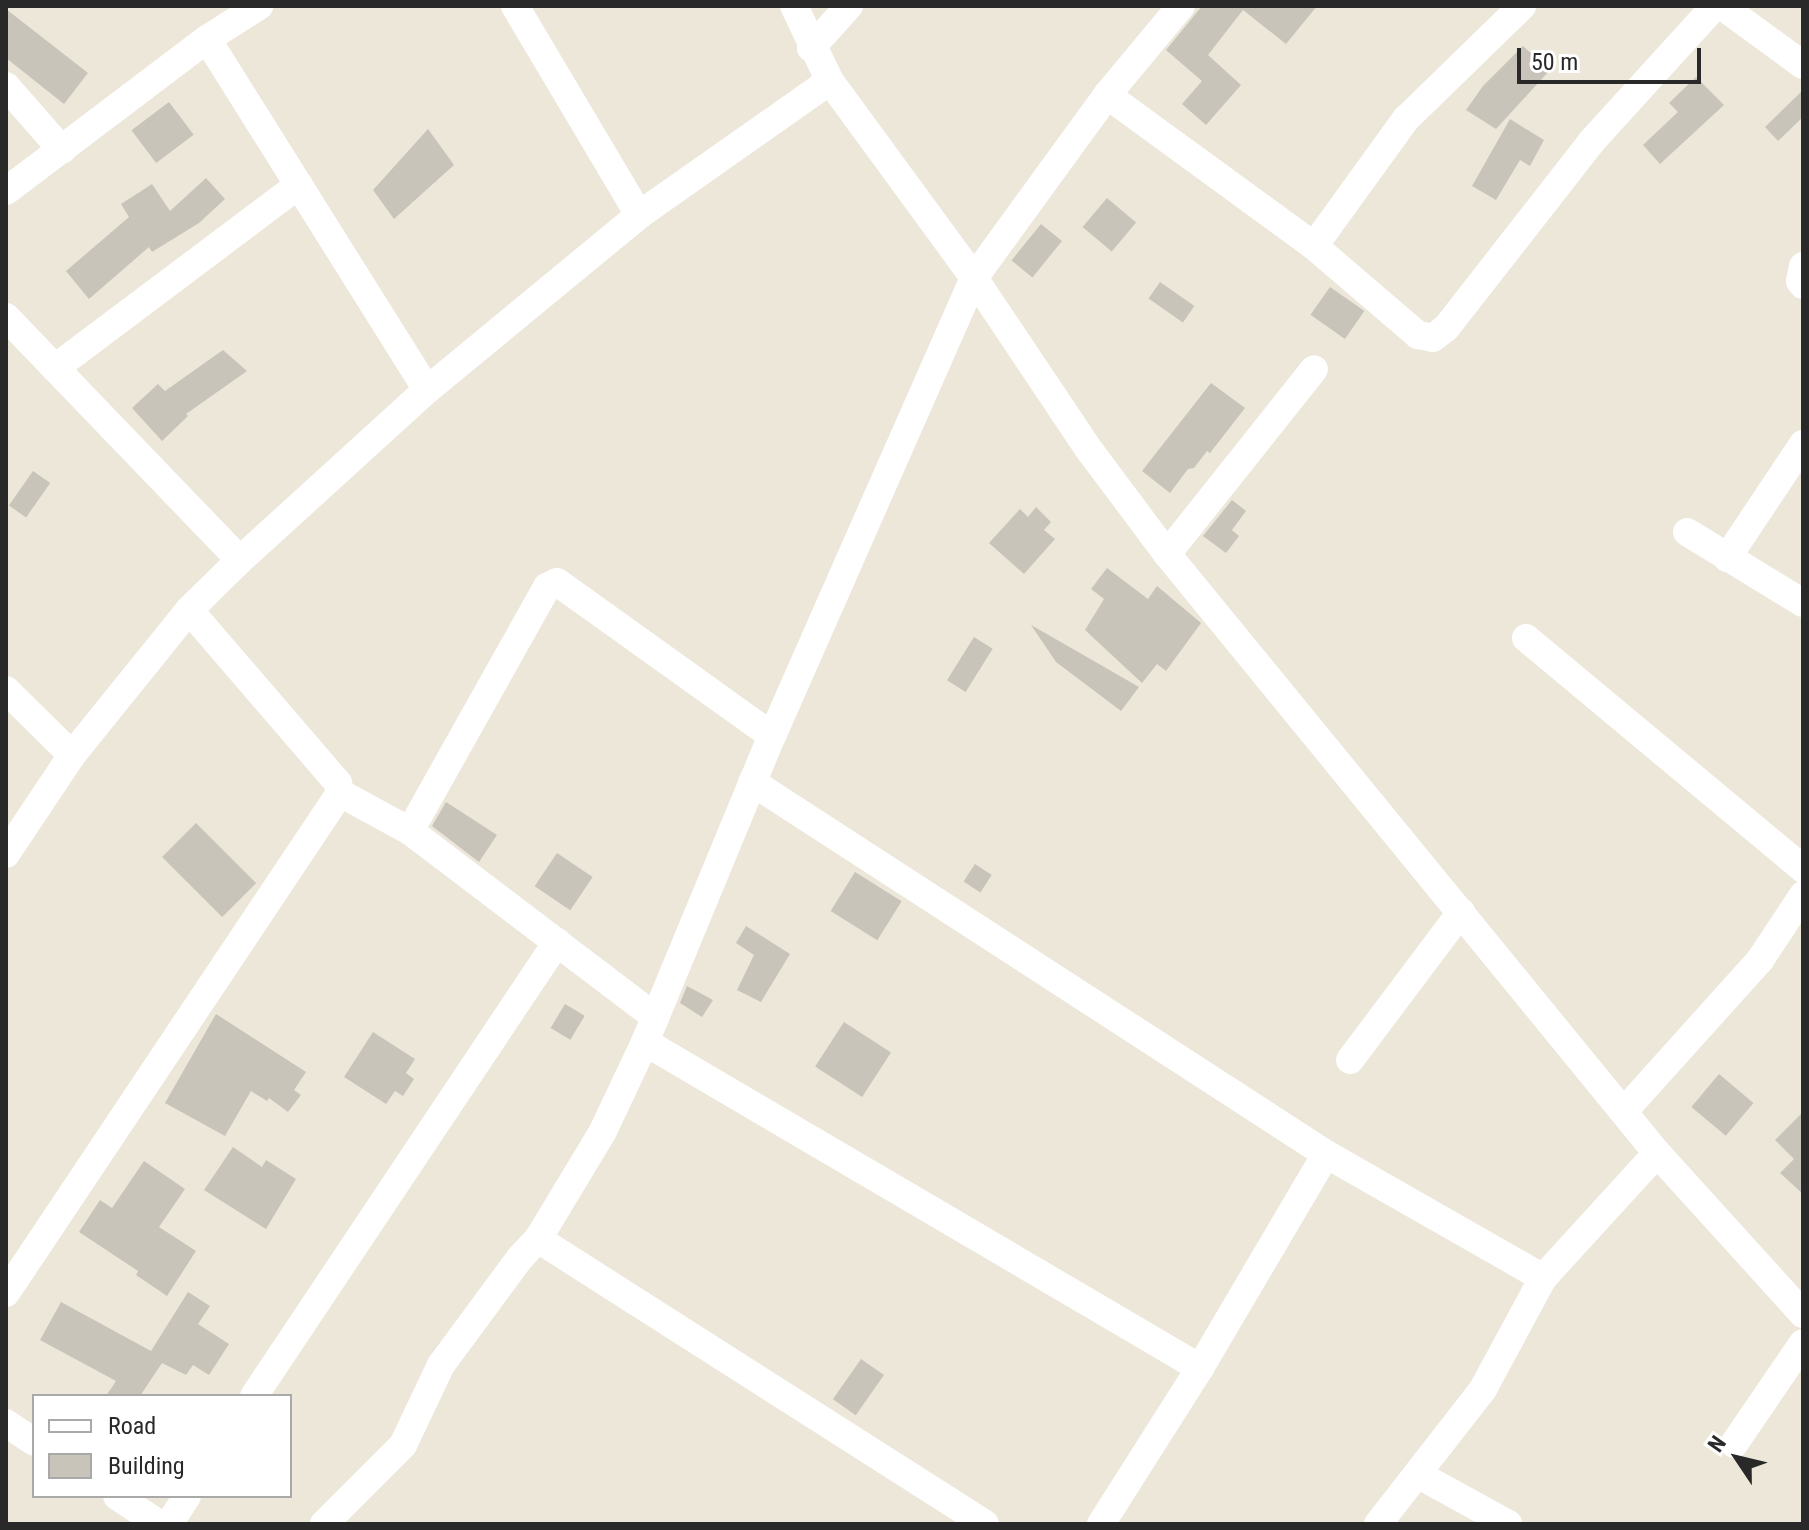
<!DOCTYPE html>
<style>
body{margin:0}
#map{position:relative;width:1809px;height:1530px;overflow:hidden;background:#ede7da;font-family:"Roboto Condensed",sans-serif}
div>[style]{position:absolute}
.building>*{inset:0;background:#c8c4ba;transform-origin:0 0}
.street>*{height:28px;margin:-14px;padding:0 14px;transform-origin:14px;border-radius:14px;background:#fff}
span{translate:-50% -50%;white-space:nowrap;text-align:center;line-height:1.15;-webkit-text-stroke:6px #fff;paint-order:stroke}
.frame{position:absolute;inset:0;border:8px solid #292929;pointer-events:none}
.legend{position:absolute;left:32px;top:1394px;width:260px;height:104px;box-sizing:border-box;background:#fff;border:2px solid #a9a9a9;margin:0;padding:10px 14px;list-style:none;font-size:24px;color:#292929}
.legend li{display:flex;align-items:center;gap:16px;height:40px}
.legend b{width:40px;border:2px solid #a9a9a9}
.north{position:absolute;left:1697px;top:1418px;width:80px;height:80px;-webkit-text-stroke:6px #fff;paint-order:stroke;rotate:305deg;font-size:22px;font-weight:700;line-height:32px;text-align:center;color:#292929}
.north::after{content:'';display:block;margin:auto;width:28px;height:36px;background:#292929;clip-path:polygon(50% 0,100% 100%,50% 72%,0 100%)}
.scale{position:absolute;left:1517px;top:48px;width:184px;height:36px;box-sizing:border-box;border:4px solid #292929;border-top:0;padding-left:10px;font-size:24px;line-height:28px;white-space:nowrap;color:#292929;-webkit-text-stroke:6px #fff;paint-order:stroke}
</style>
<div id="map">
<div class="building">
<div style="clip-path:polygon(1202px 6px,1317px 6px,1286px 44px,1243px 10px,1208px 55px,1241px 85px,1206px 125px,1182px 104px,1202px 81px,1166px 50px)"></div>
<div style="clip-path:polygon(6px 9px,88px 73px,64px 104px,6px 58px)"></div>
<div style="clip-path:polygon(1523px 46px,1550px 70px,1496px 129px,1466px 110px,1483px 86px)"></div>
<div style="clip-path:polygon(1696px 77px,1724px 105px,1660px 164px,1643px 145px,1678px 112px,1669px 103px)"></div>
<div style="clip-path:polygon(1803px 90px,1803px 117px,1778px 141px,1765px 127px)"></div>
<div style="left:169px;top:102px;width:41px;height:47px;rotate:53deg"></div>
<div style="clip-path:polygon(1510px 119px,1544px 140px,1530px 166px,1520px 160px,1496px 200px,1472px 186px)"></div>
<div style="clip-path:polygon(428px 129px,454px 165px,394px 219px,373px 190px)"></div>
<div style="clip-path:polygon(206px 178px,225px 199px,199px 223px,152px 252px,149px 247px,89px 299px,66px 271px,129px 217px,121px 204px,152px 184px,170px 211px)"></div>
<div style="left:1107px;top:198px;width:38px;height:38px;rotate:40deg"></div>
<div style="left:1041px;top:224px;width:27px;height:47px;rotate:39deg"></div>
<div style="left:1160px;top:282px;width:42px;height:20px;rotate:35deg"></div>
<div style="left:1330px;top:287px;width:42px;height:34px;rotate:35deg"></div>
<div style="clip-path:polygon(223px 350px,247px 371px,186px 414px,188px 416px,162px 441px,132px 408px,158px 384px,165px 391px)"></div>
<div style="clip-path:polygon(1211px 383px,1245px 408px,1210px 453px,1207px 451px,1194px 468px,1188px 469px,1170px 493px,1142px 471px)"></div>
<div style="left:33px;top:471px;width:21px;height:42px;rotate:35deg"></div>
<div style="clip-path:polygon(1232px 500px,1246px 511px,1232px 530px,1239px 536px,1226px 553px,1203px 536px)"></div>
<div style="clip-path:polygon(1036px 507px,1051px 522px,1044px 530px,1055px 539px,1024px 574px,989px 543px,1020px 509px,1028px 517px)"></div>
<div style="clip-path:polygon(1107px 568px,1148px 599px,1157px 586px,1201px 623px,1166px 671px,1157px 664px,1142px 683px,1085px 630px,1104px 599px,1091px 589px)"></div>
<div style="clip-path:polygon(1031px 625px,1073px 649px,1139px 687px,1121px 711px,1056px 662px)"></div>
<div style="left:974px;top:637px;width:22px;height:51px;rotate:32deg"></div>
<div style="clip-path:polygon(446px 802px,497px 835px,479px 862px,432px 826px)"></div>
<div style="left:196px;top:823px;width:85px;height:48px;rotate:45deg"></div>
<div style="left:557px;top:853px;width:43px;height:40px;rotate:34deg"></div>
<div style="left:975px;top:864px;width:20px;height:21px;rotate:33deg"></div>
<div style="left:855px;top:872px;width:55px;height:46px;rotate:32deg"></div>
<div style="clip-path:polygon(746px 926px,790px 954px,761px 1002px,737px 990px,754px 955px,736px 943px)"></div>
<div style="clip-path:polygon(687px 986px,713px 1000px,702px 1017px,680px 1003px)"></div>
<div style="left:565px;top:1004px;width:23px;height:28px;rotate:31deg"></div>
<div style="clip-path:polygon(216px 1014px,306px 1072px,294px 1090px,301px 1095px,288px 1112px,269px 1098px,267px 1101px,251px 1091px,225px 1136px,165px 1103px)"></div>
<div style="left:844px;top:1022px;width:56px;height:53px;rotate:33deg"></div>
<div style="clip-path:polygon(373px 1032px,415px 1059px,406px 1073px,414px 1079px,403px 1096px,395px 1091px,386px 1104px,344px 1077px)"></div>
<div style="left:1719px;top:1074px;width:45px;height:43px;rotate:40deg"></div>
<div style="clip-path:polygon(1803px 1112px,1803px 1194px,1780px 1173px,1794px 1159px,1775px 1140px)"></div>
<div style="clip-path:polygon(233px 1147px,262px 1167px,266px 1160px,296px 1179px,266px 1229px,204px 1190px)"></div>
<div style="clip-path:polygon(144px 1161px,185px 1189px,159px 1227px,196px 1251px,167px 1296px,136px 1275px,138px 1271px,79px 1232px,100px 1200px,112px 1208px)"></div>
<div style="clip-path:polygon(188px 1292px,210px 1306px,198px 1324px,229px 1344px,209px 1375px,193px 1365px,186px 1375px,162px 1363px,140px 1396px,106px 1396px,116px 1381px,40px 1340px,61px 1302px,151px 1351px)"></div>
<div style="left:861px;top:1359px;width:28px;height:49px;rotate:35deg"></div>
</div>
<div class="street">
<div style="left:515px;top:6px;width:243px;rotate:59.3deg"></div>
<div style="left:794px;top:6px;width:83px;rotate:64.4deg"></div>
<div style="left:830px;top:81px;width:244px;rotate:53.8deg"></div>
<div style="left:974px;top:278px;width:208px;rotate:56.2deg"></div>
<div style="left:1090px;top:451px;width:129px;rotate:53.2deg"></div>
<div style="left:1167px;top:554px;width:774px;rotate:50.72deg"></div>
<div style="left:1657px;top:1153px;width:217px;rotate:47.8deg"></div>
<div style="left:1722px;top:6px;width:100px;rotate:36.1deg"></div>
<div style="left:207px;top:39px;width:414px;rotate:57.9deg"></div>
<div style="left:811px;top:48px;width:57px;rotate:-47.9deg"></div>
<div style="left:6px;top:86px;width:85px;rotate:48.8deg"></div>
<div style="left:1107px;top:95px;width:256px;rotate:36.1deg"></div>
<div style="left:1314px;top:246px;width:137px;rotate:40.6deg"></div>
<div style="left:1418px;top:335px;width:15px;rotate:11deg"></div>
<div style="left:1433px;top:338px;width:16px;rotate:-38deg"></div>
<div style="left:1446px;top:328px;width:237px;rotate:-52deg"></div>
<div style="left:1592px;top:141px;width:183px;rotate:-47.7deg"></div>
<div style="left:6px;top:191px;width:252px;rotate:-37.1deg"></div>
<div style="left:207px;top:39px;width:62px;rotate:-32.4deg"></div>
<div style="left:1314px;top:246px;width:157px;rotate:-54.1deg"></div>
<div style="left:1406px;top:119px;width:162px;rotate:-44.2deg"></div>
<div style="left:1803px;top:266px;width:15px;rotate:101deg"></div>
<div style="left:1800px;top:281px;width:5px;rotate:53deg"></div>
<div style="left:6px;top:317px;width:337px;rotate:46.1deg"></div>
<div style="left:55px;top:368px;width:305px;rotate:-36.9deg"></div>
<div style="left:1687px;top:532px;width:136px;rotate:31.5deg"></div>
<div style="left:1167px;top:554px;width:236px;rotate:-51.5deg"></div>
<div style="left:1727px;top:558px;width:137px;rotate:-56.3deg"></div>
<div style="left:1526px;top:638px;width:361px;rotate:39.8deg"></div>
<div style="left:6px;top:690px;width:93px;rotate:44.6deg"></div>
<div style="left:752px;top:782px;width:684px;rotate:32.95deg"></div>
<div style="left:1326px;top:1154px;width:250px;rotate:29.7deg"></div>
<div style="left:340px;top:793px;width:80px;rotate:28.5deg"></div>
<div style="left:410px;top:831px;width:280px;rotate:-60.7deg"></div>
<div style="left:547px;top:587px;width:11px;rotate:-27deg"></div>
<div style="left:557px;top:582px;width:264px;rotate:35.6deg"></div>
<div style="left:410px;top:831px;width:308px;rotate:37.2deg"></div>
<div style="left:6px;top:854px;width:119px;rotate:-56.3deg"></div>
<div style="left:72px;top:755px;width:186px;rotate:-51.1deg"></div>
<div style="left:189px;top:610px;width:71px;rotate:-44.4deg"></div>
<div style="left:240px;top:560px;width:253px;rotate:-42.3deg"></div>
<div style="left:427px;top:390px;width:275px;rotate:-39.5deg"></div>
<div style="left:639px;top:215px;width:233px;rotate:-35.1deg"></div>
<div style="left:645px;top:1042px;width:644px;rotate:30.43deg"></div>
<div style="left:1350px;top:1060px;width:185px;rotate:-53.1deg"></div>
<div style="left:1625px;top:1110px;width:202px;rotate:-48deg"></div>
<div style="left:1760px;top:960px;width:78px;rotate:-56.5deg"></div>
<div style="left:538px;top:1239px;width:530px;rotate:32.52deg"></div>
<div style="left:6px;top:1293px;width:601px;rotate:-56.26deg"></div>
<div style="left:340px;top:793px;width:10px;rotate:-101deg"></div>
<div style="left:338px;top:783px;width:228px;rotate:-130.7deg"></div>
<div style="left:254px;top:1396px;width:546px;rotate:-56.28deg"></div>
<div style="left:6px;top:1423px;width:34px;rotate:34deg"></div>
<div style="left:1734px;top:1444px;width:122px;rotate:-55.7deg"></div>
<div style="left:1419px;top:1475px;width:102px;rotate:28.8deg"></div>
<div style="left:117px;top:1496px;width:50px;rotate:33.7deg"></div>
<div style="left:169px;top:1524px;width:33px;rotate:-57deg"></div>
<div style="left:324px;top:1524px;width:112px;rotate:-45deg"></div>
<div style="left:403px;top:1445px;width:89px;rotate:-64.6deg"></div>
<div style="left:441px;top:1365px;width:133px;rotate:-53.6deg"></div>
<div style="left:520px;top:1258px;width:26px;rotate:-47deg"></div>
<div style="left:538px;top:1239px;width:124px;rotate:-58.9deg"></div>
<div style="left:602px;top:1133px;width:101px;rotate:-64.7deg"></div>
<div style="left:645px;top:1042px;width:331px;rotate:-67.5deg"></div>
<div style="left:772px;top:736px;width:501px;rotate:-66.2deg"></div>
<div style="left:974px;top:278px;width:226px;rotate:-54deg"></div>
<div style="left:1107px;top:95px;width:116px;rotate:-50.3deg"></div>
<div style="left:1101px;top:1524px;width:185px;rotate:-57.6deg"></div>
<div style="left:1200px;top:1368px;width:248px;rotate:-59.5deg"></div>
<div style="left:1378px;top:1524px;width:171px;rotate:-52.1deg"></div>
<div style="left:1483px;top:1389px;width:126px;rotate:-61.6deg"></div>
<div style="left:1543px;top:1278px;width:169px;rotate:-47.6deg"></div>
</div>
<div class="frame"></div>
<ul class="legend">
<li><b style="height:10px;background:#fff"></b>Road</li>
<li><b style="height:22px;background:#c8c4ba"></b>Building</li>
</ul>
<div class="north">N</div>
<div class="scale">50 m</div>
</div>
